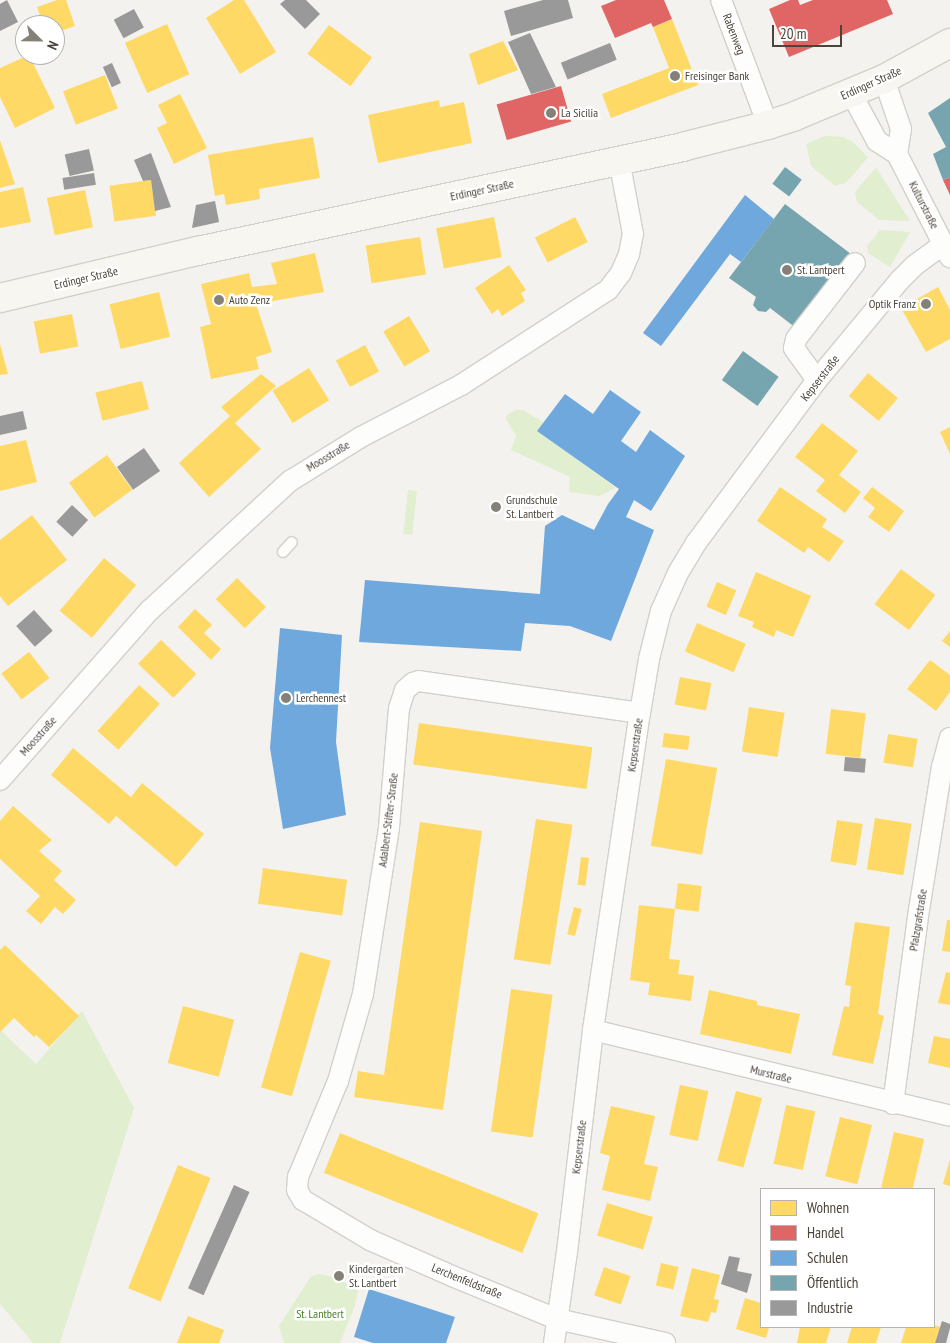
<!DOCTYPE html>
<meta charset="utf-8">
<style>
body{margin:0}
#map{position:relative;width:950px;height:1343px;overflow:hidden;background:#f4f2ee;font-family:"PT Sans Narrow",sans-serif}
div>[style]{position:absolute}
.green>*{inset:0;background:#e1eecf;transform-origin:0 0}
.homes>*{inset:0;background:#ffd966;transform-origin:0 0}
.shops>*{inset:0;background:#e06666;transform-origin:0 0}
.schools>*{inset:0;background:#6fa8dc}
.public>*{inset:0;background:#76a5af;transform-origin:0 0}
.industry>*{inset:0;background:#999;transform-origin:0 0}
.roads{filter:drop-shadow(1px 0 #d2d0cb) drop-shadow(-1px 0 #d2d0cb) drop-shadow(0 1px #d2d0cb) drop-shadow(0 -1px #d2d0cb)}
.lane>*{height:10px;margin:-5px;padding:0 5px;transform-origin:5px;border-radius:5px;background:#fdfdfc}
.street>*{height:20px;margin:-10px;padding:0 10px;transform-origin:10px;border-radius:10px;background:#fdfdfc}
.secondary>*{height:28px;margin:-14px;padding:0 14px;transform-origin:14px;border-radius:14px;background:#f7f6f1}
.dots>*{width:14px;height:14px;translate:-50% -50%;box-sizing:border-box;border:2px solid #fff;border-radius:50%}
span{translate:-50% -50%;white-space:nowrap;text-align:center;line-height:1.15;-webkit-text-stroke:5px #fff;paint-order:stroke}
.street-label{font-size:12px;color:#4b4439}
.poi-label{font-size:12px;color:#4b4439}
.left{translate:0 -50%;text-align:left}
.right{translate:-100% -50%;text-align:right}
.park-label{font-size:12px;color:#4a7f2a}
.legend{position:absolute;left:760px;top:1188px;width:175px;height:140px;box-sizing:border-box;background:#fff;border:1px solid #b7b4b0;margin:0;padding:6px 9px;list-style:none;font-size:15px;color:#4b4439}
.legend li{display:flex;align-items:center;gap:10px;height:25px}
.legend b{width:25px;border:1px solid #b7b4b0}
.north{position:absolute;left:15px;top:15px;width:50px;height:50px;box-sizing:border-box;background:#fff;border:1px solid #b7b4b0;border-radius:50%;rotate:113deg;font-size:14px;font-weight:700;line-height:20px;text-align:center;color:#4b4439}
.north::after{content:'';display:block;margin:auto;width:18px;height:22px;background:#868178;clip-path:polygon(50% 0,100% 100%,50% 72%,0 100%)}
.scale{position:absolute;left:772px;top:25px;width:70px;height:22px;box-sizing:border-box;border:2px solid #4b4439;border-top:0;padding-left:6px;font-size:15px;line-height:18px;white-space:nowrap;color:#4b4439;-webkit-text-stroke:4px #fff;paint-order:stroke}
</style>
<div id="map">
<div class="green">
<div style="clip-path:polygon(825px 136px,844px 137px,854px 143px,868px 157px,846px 183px,835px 186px,811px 166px,806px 144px)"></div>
<div style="clip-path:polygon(876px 167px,910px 221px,879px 220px,857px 202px,855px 192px)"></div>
<div style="clip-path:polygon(880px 230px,910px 232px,890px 267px,868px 253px,867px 246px)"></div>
<div style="clip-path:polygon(515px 410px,523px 410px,543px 422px,538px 431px,616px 488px,599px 496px,569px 492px,570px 477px,511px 450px,516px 436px,506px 419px,507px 415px)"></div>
<div style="left:408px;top:490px;width:9px;height:44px;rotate:6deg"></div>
<div style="clip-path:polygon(82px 1011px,134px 1108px,60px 1343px,33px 1343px,0 1304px,0 1030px,36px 1064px)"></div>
<div style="clip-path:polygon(319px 1274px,338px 1278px,358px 1291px,355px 1305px,340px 1343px,284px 1343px,279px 1326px,311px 1276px)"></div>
</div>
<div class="homes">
<div style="clip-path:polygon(57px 0,66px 0,75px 26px,55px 33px,55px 25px,43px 25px,37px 7px)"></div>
<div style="clip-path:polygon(234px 0,244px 0,276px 52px,240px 74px,206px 18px)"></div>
<div style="clip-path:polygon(672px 19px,698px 85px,611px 118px,602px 94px,669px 68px,653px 27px)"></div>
<div style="left:167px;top:24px;width:55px;height:46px;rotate:66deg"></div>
<div style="left:329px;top:25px;width:54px;height:36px;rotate:37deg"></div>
<div style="clip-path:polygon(503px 41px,518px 70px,478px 85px,469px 54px)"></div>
<div style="clip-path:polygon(29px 55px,55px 108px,15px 128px,0 97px,0 68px)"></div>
<div style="left:105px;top:75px;width:36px;height:45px;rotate:69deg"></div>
<div style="clip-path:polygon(180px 94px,207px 148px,174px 164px,157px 128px,167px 123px,158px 105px)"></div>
<div style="clip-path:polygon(439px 100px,440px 107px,464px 102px,472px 143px,378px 163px,368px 115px)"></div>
<div style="clip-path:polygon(313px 137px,320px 178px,259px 189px,260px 199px,226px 205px,224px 194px,215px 196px,208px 155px)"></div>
<div style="clip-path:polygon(0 140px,15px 184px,0 188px)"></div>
<div style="left:151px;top:180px;width:36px;height:42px;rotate:82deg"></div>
<div style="clip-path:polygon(23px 187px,31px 222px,0 228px,0 192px)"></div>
<div style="left:85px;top:190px;width:38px;height:39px;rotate:78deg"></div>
<div style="left:494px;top:217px;width:41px;height:59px;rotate:79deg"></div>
<div style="left:575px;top:217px;width:28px;height:45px;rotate:63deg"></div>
<div style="left:420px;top:237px;width:38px;height:55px;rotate:81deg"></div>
<div style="clip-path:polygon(315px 253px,324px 292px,256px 304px,272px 352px,256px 357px,259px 369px,211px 379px,200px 327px,211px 324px,201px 284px,249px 273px,252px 287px,277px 284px,271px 263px)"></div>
<div style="clip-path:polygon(509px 265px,526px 290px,521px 293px,525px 301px,502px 316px,498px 309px,492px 314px,475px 288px)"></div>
<div style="clip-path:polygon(938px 287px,950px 310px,950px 339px,926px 352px,901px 308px)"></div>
<div style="left:159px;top:292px;width:46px;height:51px;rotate:76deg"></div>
<div style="left:72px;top:314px;width:33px;height:39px;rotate:79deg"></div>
<div style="left:409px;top:316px;width:41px;height:30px;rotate:59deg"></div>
<div style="clip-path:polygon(0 344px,8px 374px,0 375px)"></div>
<div style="left:365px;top:345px;width:30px;height:33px;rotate:62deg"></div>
<div style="left:309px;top:368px;width:38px;height:43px;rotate:58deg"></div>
<div style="left:868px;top:373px;width:39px;height:30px;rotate:40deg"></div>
<div style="clip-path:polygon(261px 374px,276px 386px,235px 423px,261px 449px,209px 497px,179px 463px,230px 416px,221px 407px)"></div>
<div style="left:142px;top:381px;width:29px;height:48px;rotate:76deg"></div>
<div style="clip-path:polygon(822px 423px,858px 451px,839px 475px,861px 492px,845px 513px,816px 491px,825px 480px,795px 457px)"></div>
<div style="clip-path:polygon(950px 427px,950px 454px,940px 432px)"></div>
<div style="clip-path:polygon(26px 440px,37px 482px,0 491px,0 446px)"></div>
<div style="left:107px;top:455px;width:43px;height:47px;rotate:54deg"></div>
<div style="clip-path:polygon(780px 487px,827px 519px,822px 527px,844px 541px,829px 562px,808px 547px,804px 553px,757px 521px)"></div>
<div style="clip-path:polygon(872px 487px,904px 511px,889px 532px,868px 517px,875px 508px,863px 498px)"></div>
<div style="clip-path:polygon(32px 515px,67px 560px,8px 606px,0 596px,0 540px)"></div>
<div style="left:104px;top:558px;width:42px;height:69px;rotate:40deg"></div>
<div style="left:901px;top:569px;width:43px;height:44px;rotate:37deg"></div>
<div style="clip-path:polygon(756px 572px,811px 596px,793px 637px,776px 630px,774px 637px,752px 627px,754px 622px,738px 616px)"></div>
<div style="left:237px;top:578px;width:41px;height:30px;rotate:45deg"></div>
<div style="left:717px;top:582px;width:21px;height:27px;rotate:23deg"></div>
<div style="clip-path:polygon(195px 609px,212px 625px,204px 633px,221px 649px,211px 660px,178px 627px)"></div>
<div style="left:697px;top:623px;width:53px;height:31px;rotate:23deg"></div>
<div style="clip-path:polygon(950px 631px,950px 647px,942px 641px)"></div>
<div style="left:161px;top:640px;width:49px;height:33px;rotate:44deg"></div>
<div style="left:29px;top:652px;width:33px;height:35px;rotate:52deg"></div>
<div style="clip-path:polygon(930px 660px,950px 675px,950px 692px,936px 711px,907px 689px)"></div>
<div style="left:680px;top:677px;width:32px;height:28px;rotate:11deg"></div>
<div style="left:139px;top:685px;width:28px;height:62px;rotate:42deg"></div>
<div style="left:749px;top:707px;width:36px;height:45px;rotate:9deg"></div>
<div style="left:831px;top:709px;width:35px;height:45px;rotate:7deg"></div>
<div style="left:419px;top:723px;width:175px;height:42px;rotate:8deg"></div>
<div style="left:664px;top:733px;width:26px;height:14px;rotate:7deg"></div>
<div style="left:888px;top:734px;width:30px;height:29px;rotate:9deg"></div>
<div style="clip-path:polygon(73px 748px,131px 797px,142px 783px,204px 834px,176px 867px,116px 816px,109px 824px,51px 775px)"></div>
<div style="left:666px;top:759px;width:52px;height:88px;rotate:10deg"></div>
<div style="clip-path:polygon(13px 806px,52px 840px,39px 851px,62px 871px,54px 880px,76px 900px,63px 914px,55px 907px,41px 924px,26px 911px,40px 896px,0 859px,0 821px)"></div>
<div style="left:875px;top:818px;width:37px;height:52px;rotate:9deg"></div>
<div style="left:536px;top:819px;width:37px;height:142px;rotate:9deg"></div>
<div style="left:837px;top:820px;width:26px;height:42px;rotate:9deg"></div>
<div style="clip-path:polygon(420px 822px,482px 831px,443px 1110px,354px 1097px,358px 1071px,384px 1075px)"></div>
<div style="left:581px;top:857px;width:8px;height:28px;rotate:7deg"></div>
<div style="left:263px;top:868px;width:85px;height:36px;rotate:8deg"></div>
<div style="left:678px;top:883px;width:24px;height:26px;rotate:7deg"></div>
<div style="clip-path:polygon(639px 905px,675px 909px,669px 959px,680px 960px,678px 974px,694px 976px,691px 1001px,648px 995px,650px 983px,630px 980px)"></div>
<div style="left:574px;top:907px;width:8px;height:28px;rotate:14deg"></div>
<div style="clip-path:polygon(947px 920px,950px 920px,950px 952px,942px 951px)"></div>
<div style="clip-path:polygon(855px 922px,890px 927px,878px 1014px,884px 1016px,873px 1064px,832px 1055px,844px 1006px,849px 1007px,851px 986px,845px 985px)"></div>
<div style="clip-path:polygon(5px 945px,79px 1016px,49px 1047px,36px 1035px,34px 1037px,14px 1018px,0 1032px,0 950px)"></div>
<div style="left:300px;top:952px;width:32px;height:141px;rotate:16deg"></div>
<div style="clip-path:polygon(946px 972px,950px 973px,950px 1005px,938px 1003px)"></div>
<div style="left:511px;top:989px;width:42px;height:144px;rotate:8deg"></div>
<div style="clip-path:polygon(709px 990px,757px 1001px,757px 1005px,800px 1014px,791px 1054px,700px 1034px)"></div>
<div style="left:183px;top:1006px;width:53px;height:59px;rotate:15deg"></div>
<div style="clip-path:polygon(934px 1036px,950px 1039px,950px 1068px,928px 1063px)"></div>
<div style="left:680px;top:1085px;width:29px;height:51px;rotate:12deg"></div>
<div style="left:736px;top:1091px;width:27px;height:72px;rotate:15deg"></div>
<div style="left:786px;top:1105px;width:30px;height:60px;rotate:12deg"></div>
<div style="clip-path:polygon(611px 1106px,655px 1116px,644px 1164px,658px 1167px,650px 1201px,602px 1190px,610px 1156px,600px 1153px)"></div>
<div style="left:840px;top:1117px;width:33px;height:61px;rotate:14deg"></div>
<div style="left:894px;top:1132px;width:31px;height:57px;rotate:13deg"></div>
<div style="left:340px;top:1133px;width:214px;height:43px;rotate:22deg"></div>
<div style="clip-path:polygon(950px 1159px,950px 1186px,943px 1184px)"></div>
<div style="left:178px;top:1165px;width:35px;height:133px;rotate:22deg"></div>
<div style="left:607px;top:1203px;width:48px;height:34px;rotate:17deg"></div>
<div style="left:661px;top:1263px;width:18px;height:23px;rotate:13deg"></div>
<div style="left:604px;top:1267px;width:28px;height:30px;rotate:19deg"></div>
<div style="clip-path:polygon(692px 1268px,720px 1275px,714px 1299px,719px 1300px,716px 1313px,711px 1312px,708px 1322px,680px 1316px)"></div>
<div style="clip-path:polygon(745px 1298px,761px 1303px,761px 1327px,769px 1327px,766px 1338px,736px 1329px)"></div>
<div style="clip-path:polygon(188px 1316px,224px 1330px,219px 1343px,177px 1343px)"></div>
<div style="clip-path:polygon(934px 1325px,940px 1327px,935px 1343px,901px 1343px,906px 1327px,934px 1327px)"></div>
<div style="clip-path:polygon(800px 1327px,831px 1327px,826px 1343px,797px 1343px)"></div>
<div style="clip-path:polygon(852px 1327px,881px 1327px,876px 1343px,847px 1343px)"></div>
</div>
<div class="shops">
<div style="clip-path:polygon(616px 0,664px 0,672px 19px,653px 27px,651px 23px,615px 38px,601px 6px)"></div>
<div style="clip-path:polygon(790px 0,798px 0,800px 5px,813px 0,887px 0,893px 14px,789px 57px,769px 9px)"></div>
<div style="left:561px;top:86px;width:37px;height:67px;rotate:74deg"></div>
<div style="clip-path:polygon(950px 177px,950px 195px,943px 180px)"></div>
</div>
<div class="schools">
<div style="clip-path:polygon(745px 195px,774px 219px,741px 262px,730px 254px,661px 346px,643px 333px)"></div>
<div style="clip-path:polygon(610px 390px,641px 412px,621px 441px,636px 452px,650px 430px,685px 456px,651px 511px,634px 500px,626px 517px,654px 530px,611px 641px,570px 626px,525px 623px,521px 651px,359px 642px,365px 580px,540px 594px,545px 526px,562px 515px,594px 530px,608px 504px,619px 489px,537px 431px,565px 394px,593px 414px)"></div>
<div style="clip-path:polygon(280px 628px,342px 635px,336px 742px,346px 815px,283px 829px,270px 748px)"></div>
<div style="clip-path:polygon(369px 1289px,455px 1317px,446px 1343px,373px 1343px,354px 1337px)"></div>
</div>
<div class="public">
<div style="clip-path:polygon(950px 98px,950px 177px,943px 180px,933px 154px,946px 147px,928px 113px)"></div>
<div style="left:785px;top:167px;width:21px;height:21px;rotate:37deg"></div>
<div style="clip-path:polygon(785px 204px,851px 254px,796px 328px,770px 308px,766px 312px,758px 311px,753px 305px,756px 297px,729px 278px)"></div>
<div style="left:743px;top:351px;width:44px;height:36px;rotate:36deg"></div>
</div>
<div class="industry">
<div style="clip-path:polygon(7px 0,18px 22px,0 31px,0 4px)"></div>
<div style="clip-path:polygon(285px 0,306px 0,320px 14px,305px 29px,280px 4px)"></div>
<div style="clip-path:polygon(543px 0,568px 0,573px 18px,511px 36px,504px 11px)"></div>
<div style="left:134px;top:9px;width:21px;height:23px;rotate:62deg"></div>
<div style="clip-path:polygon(530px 33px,556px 87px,531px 94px,508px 42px)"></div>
<div style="left:610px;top:43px;width:18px;height:53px;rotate:68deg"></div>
<div style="left:112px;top:63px;width:22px;height:10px;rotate:66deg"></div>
<div style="left:89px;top:149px;width:22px;height:25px;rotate:77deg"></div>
<div style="clip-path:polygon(151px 153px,171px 207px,155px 211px,151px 180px,143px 181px,134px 160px)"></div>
<div style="left:94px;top:173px;width:12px;height:32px;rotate:81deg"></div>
<div style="clip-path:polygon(215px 201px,219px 222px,192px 228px,196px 205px)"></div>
<div style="clip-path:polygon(23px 411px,27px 429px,0 435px,0 416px)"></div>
<div style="left:144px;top:448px;width:28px;height:33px;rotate:55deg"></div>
<div style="left:72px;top:505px;width:22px;height:23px;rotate:43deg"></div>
<div style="left:34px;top:610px;width:28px;height:24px;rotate:48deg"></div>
<div style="left:845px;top:757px;width:21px;height:14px;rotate:5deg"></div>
<div style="left:234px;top:1185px;width:17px;height:113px;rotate:24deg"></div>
<div style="clip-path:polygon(729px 1256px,740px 1258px,737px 1271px,752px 1274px,747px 1293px,721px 1284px)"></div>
<div style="clip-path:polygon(942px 1321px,950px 1324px,950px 1328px,946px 1343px,935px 1343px)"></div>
</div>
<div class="roads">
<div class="lane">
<div style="left:283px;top:552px;width:13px;rotate:-48deg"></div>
</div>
<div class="street">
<div style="left:721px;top:0;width:134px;rotate:69.4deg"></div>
<div style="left:884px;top:79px;width:53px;rotate:71.2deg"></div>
<div style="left:901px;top:129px;width:25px;rotate:99deg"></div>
<div style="left:851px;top:93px;width:55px;rotate:61.6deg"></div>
<div style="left:877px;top:141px;width:24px;rotate:33deg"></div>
<div style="left:897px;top:154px;width:116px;rotate:62.8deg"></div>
<div style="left:817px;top:380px;width:39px;rotate:-126deg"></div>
<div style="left:794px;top:348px;width:9px;rotate:-77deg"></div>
<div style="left:796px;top:339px;width:96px;rotate:-52.2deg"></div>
<div style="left:640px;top:713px;width:223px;rotate:-171.8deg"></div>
<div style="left:419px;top:681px;width:6px;rotate:162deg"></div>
<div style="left:413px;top:683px;width:11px;rotate:139deg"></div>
<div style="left:405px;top:690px;width:19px;rotate:108deg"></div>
<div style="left:399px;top:708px;width:120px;rotate:94.8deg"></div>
<div style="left:389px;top:828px;width:168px;rotate:98.9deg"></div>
<div style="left:363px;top:994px;width:91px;rotate:106deg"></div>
<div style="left:338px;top:1081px;width:104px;rotate:112.6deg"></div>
<div style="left:298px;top:1177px;width:13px;rotate:94deg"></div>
<div style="left:297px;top:1190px;width:12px;rotate:59deg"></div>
<div style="left:303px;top:1200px;width:78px;rotate:30.8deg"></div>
<div style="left:370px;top:1240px;width:90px;rotate:23.7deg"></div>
<div style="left:452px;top:1276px;width:113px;rotate:22.3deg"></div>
<div style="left:557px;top:1319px;width:111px;rotate:12.5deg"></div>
<div style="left:0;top:780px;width:227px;rotate:-48.6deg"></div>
<div style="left:150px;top:610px;width:190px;rotate:-42.7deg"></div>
<div style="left:290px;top:481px;width:84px;rotate:-31.8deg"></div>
<div style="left:361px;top:437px;width:113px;rotate:-27.5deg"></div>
<div style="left:461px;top:385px;width:175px;rotate:-32.9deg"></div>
<div style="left:608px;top:290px;width:21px;rotate:-53deg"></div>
<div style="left:621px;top:273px;width:21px;rotate:-67deg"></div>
<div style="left:629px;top:254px;width:20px;rotate:-79deg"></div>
<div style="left:633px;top:234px;width:75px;rotate:-100.7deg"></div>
<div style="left:593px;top:1030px;width:367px;rotate:13.5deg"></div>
<div style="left:893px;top:1104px;width:196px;rotate:-82.4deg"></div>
<div style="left:919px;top:910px;width:145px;rotate:-80.9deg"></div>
<div style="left:942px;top:767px;width:30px;rotate:-75deg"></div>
<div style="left:554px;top:1343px;width:92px;rotate:-81.9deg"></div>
<div style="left:567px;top:1252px;width:224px;rotate:-83.3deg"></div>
<div style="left:593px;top:1030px;width:320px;rotate:-81.6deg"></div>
<div style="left:640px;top:713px;width:55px;rotate:-80.5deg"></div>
<div style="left:649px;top:659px;width:49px;rotate:-76deg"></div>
<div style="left:661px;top:611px;width:42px;rotate:-65.9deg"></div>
<div style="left:678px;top:573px;width:35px;rotate:-59deg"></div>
<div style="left:696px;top:543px;width:203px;rotate:-53.4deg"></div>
<div style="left:817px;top:380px;width:130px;rotate:-50.3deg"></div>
<div style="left:900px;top:280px;width:21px;rotate:-45deg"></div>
<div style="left:915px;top:265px;width:36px;rotate:-36deg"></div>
</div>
<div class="secondary">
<div style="left:0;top:298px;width:204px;rotate:-13.4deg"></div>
<div style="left:198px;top:251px;width:495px;rotate:-12.1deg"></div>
<div style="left:682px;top:147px;width:89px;rotate:-14.3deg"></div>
<div style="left:768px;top:125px;width:28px;rotate:-18deg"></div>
<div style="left:795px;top:116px;width:96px;rotate:-22.6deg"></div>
<div style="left:884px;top:79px;width:75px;rotate:-28.6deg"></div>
</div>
</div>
<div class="dots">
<div style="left:675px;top:76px;background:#868178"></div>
<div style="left:551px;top:113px;background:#868178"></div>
<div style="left:787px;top:270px;background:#868178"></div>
<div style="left:219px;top:300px;background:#868178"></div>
<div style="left:926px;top:304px;background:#868178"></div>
<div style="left:496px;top:507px;background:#868178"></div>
<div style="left:286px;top:698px;background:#868178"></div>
<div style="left:339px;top:1276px;background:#868178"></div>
</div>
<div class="street-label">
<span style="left:734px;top:34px;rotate:69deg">Rabenweg</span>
<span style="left:871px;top:83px;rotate:-24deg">Erdinger Straße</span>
<span style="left:482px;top:190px;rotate:-12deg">Erdinger Straße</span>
<span style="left:924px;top:205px;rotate:63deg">Kulturstraße</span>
<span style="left:86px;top:278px;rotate:-13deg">Erdinger Straße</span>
<span style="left:820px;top:378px;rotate:-52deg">Kepserstraße</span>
<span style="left:328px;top:456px;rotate:-31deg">Moosstraße</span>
<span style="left:38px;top:736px;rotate:-48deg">Moosstraße</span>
<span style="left:635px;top:745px;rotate:-82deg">Kepserstraße</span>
<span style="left:388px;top:820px;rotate:-83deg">Adalbert-Stifter-Straße</span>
<span style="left:918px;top:920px;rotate:-81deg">Pfalzgrafstraße</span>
<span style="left:771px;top:1074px;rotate:14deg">Murstraße</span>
<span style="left:579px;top:1147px;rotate:-83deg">Kepserstraße</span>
<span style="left:467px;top:1281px;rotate:22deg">Lerchenfeldstraße</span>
</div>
<div class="poi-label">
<span class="left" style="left:685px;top:76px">Freisinger Bank</span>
<span class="left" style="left:561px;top:113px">La Sicilia</span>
<span class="left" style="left:797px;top:270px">St. Lantpert</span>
<span class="left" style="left:229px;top:300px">Auto Zenz</span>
<span class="right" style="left:916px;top:304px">Optik Franz</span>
<span class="left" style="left:506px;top:507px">Grundschule<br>St. Lantbert</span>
<span class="left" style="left:296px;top:698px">Lerchennest</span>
<span class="left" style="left:349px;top:1276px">Kindergarten<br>St. Lantbert</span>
</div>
<div class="park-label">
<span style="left:320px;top:1314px">St. Lantbert</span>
</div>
<ul class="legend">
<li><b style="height:14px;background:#ffd966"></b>Wohnen</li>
<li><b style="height:14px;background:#e06666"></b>Handel</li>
<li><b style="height:14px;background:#6fa8dc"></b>Schulen</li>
<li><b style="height:14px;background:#76a5af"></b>Öffentlich</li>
<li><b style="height:14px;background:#999"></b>Industrie</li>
</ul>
<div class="north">N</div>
<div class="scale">20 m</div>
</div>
